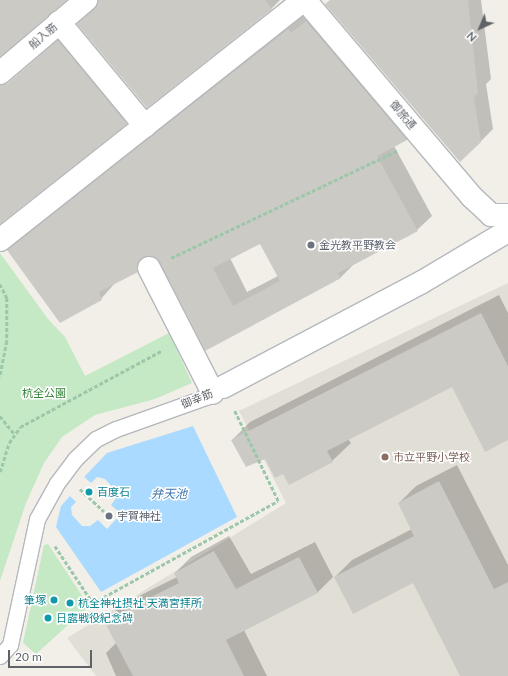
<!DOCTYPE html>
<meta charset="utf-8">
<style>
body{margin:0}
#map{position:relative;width:508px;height:676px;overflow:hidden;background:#f1efe8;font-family:Lato,"Noto Sans JP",sans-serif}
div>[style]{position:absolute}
.education>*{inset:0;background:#e1ded6}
.green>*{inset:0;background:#c5e8c5}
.water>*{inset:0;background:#aadaff}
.shadow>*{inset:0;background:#0003}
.building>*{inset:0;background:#cccac5}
.path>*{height:2.5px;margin-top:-1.25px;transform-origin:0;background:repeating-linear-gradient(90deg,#9cc7a9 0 4px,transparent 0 6px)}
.roads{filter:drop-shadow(1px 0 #b5b8bc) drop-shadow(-1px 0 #b5b8bc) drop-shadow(0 1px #b5b8bc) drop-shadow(0 -1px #b5b8bc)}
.service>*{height:15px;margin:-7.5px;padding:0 7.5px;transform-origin:7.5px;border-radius:7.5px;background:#fff}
.minor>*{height:22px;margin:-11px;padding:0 11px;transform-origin:11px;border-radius:11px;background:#fff}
.tertiary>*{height:22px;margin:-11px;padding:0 11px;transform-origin:11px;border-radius:11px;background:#fff}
.dots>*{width:11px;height:11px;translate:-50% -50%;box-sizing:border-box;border:2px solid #fff;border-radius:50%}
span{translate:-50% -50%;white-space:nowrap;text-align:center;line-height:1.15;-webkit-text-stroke:3px #fff;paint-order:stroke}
.street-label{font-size:11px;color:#5f6368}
.worship-label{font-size:11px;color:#5b616d}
.left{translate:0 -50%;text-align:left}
.park-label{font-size:11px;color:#348238}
.education-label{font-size:11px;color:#785e54}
.culture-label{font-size:11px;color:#0d838f}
.right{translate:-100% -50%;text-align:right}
.water-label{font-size:12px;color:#4174aa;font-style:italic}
.north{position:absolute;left:460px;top:8px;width:40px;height:40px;-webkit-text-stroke:3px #fff;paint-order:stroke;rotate:224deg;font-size:11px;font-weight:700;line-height:16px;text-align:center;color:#5f6368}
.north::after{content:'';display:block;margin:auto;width:14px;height:18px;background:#5f6368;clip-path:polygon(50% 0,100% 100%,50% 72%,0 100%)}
.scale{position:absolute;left:8px;top:650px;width:84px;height:18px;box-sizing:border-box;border:2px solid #5f6368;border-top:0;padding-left:5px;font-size:12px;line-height:14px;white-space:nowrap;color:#5f6368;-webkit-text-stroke:3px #fff;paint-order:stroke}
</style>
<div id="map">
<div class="education">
<div style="clip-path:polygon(508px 283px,508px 676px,96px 676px,67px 638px,286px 503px,239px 411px)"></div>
</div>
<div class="green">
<div style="clip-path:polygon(0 253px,48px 319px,65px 337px,85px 376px,169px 333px,192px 383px,155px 399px,95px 415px,62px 437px,44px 463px,26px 503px,0 581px)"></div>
<div style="clip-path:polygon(48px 544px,89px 606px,36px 654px,23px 643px,44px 545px)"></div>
</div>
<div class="water">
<div style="clip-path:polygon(193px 426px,237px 517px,101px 592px,56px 527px,61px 506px,70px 496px,76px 502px,71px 507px,72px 515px,82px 526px,90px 526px,98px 520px,107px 529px,121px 514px,111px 505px,117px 497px,114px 489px,105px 479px,97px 477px,91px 483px,84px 477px,107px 453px)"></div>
</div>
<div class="shadow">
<div style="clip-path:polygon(99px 0,280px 0,271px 9px,78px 24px,99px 4px)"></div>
<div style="clip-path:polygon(330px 0,481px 0,491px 79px,486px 84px,493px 129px,480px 142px)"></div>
<div style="clip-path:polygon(evenodd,321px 7px,421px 125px,407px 139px,394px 146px,432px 216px,417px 230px,354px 264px,340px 278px,206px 349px,156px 256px,152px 257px,137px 272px,115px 283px,101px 299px,8px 250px,23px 236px,302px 15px,306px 20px,321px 7px,260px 242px,278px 276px,247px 292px,230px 258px,260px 242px)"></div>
<div style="clip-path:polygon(70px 29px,138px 111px,0 223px,0 104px,14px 79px)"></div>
<div style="clip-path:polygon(499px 295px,508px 313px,508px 439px,453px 386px,348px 439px,351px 443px,332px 461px,283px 472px,266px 458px,232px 440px,250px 422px)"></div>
<div style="clip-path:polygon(457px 465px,508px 565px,508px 676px,462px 676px,414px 582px,335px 577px,352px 560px,412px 529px,399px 503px,416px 486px)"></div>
<div style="clip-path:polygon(229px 536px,251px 574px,315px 542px,333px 577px,317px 593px,244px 630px,267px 676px,116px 676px,106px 653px,116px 643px,106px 621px,121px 605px,177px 577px,175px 573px,191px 557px)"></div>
</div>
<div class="building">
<div style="clip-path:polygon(0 0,67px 0,0 57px)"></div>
<div style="clip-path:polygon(98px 0,265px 0,272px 9px,147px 108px,77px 24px,94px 9px)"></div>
<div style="clip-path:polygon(330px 0,468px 0,478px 93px,474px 97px,481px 142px,460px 162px,325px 4px)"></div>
<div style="clip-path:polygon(evenodd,306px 21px,407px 140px,377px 156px,418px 231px,338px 273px,341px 278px,205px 351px,160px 262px,150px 256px,139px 261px,138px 272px,99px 292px,102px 300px,60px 323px,7px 250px,288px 29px,291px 33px,306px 21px,260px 244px,280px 281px,233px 306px,213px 268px,260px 244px)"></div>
<div style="clip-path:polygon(58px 40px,127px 124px,0 224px,0 85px,8px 83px)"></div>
<div style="clip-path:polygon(481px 313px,508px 366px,508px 440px,485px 452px,452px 387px,327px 451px,333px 462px,289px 485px,283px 474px,275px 478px,265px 459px,246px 467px,231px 440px)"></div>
<div style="clip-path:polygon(439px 481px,494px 589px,508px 582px,508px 676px,460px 676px,413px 583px,353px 614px,334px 577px,414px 536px,398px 503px)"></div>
<div style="clip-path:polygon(214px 551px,236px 589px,299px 557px,318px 593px,226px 640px,244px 676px,133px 676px,104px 621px,179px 583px,174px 573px)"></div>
</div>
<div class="path">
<div style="left:171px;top:258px;width:251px;rotate:-25.4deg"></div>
<div style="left:0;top:284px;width:16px;rotate:63deg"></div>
<div style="left:7px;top:298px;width:43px;rotate:90deg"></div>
<div style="left:7px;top:341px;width:37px;rotate:101deg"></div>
<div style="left:0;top:416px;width:22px;rotate:51deg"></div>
<div style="left:0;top:472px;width:30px;rotate:-73deg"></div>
<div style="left:9px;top:443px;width:19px;rotate:-55deg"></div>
<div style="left:20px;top:427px;width:162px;rotate:-28.3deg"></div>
<div style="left:80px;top:489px;width:33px;rotate:43deg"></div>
<div style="left:55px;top:546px;width:69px;rotate:56.3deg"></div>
<div style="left:93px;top:603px;width:211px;rotate:-28.9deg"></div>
<div style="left:278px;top:501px;width:101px;rotate:-115.8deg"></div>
</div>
<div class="roads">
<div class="service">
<div style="left:0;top:656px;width:15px;rotate:-48deg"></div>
<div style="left:10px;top:645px;width:129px;rotate:-77.9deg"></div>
<div style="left:37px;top:519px;width:41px;rotate:-60.9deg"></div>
<div style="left:57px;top:483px;width:30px;rotate:-53deg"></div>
<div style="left:75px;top:459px;width:29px;rotate:-44deg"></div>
<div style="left:96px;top:439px;width:22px;rotate:-27deg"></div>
<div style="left:116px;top:429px;width:96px;rotate:-19.6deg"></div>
<div style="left:206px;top:397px;width:17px;rotate:-31deg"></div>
</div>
<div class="minor">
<div style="left:305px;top:0;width:258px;rotate:49.7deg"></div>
<div style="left:472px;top:197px;width:26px;rotate:43deg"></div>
<div style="left:491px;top:215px;width:17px"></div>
<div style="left:59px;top:22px;width:135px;rotate:50.4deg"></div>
<div style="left:0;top:73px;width:113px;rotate:-40.3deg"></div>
<div style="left:0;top:240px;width:387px;rotate:-38.3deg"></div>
<div style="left:149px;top:268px;width:140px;rotate:62.9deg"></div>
</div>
<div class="tertiary">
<div style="left:223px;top:387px;width:225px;rotate:-27.8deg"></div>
<div style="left:422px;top:282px;width:100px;rotate:-30.7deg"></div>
</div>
</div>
<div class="dots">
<div style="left:311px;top:245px;background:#6b7280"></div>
<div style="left:385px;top:457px;background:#8d6e63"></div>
<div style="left:89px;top:492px;background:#0f9aa8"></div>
<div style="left:109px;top:516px;background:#6b7280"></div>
<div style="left:54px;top:600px;background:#0f9aa8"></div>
<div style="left:70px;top:603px;background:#0f9aa8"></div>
<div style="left:48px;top:618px;background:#0f9aa8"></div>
</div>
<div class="street-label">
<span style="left:43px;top:36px;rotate:-41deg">船入筋</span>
<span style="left:403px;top:115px;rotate:50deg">御旅通</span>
<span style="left:197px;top:399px;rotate:-22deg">御幸筋</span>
</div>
<div class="worship-label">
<span class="left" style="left:319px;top:245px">金光教平野教会</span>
<span class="left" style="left:117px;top:516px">宇賀神社</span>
</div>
<div class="park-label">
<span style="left:44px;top:393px">杭全公園</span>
</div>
<div class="education-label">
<span class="left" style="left:393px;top:457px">市立平野小学校</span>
</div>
<div class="culture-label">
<span class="left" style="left:97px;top:492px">百度石</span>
<span class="right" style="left:46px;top:600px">筆塚</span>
<span class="left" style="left:78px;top:603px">杭全神社摂社 天満宮拝所</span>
<span class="left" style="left:56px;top:618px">日露戦役紀念碑</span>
</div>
<div class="water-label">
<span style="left:169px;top:494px">弁天池</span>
</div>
<div class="north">N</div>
<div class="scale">20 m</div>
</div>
